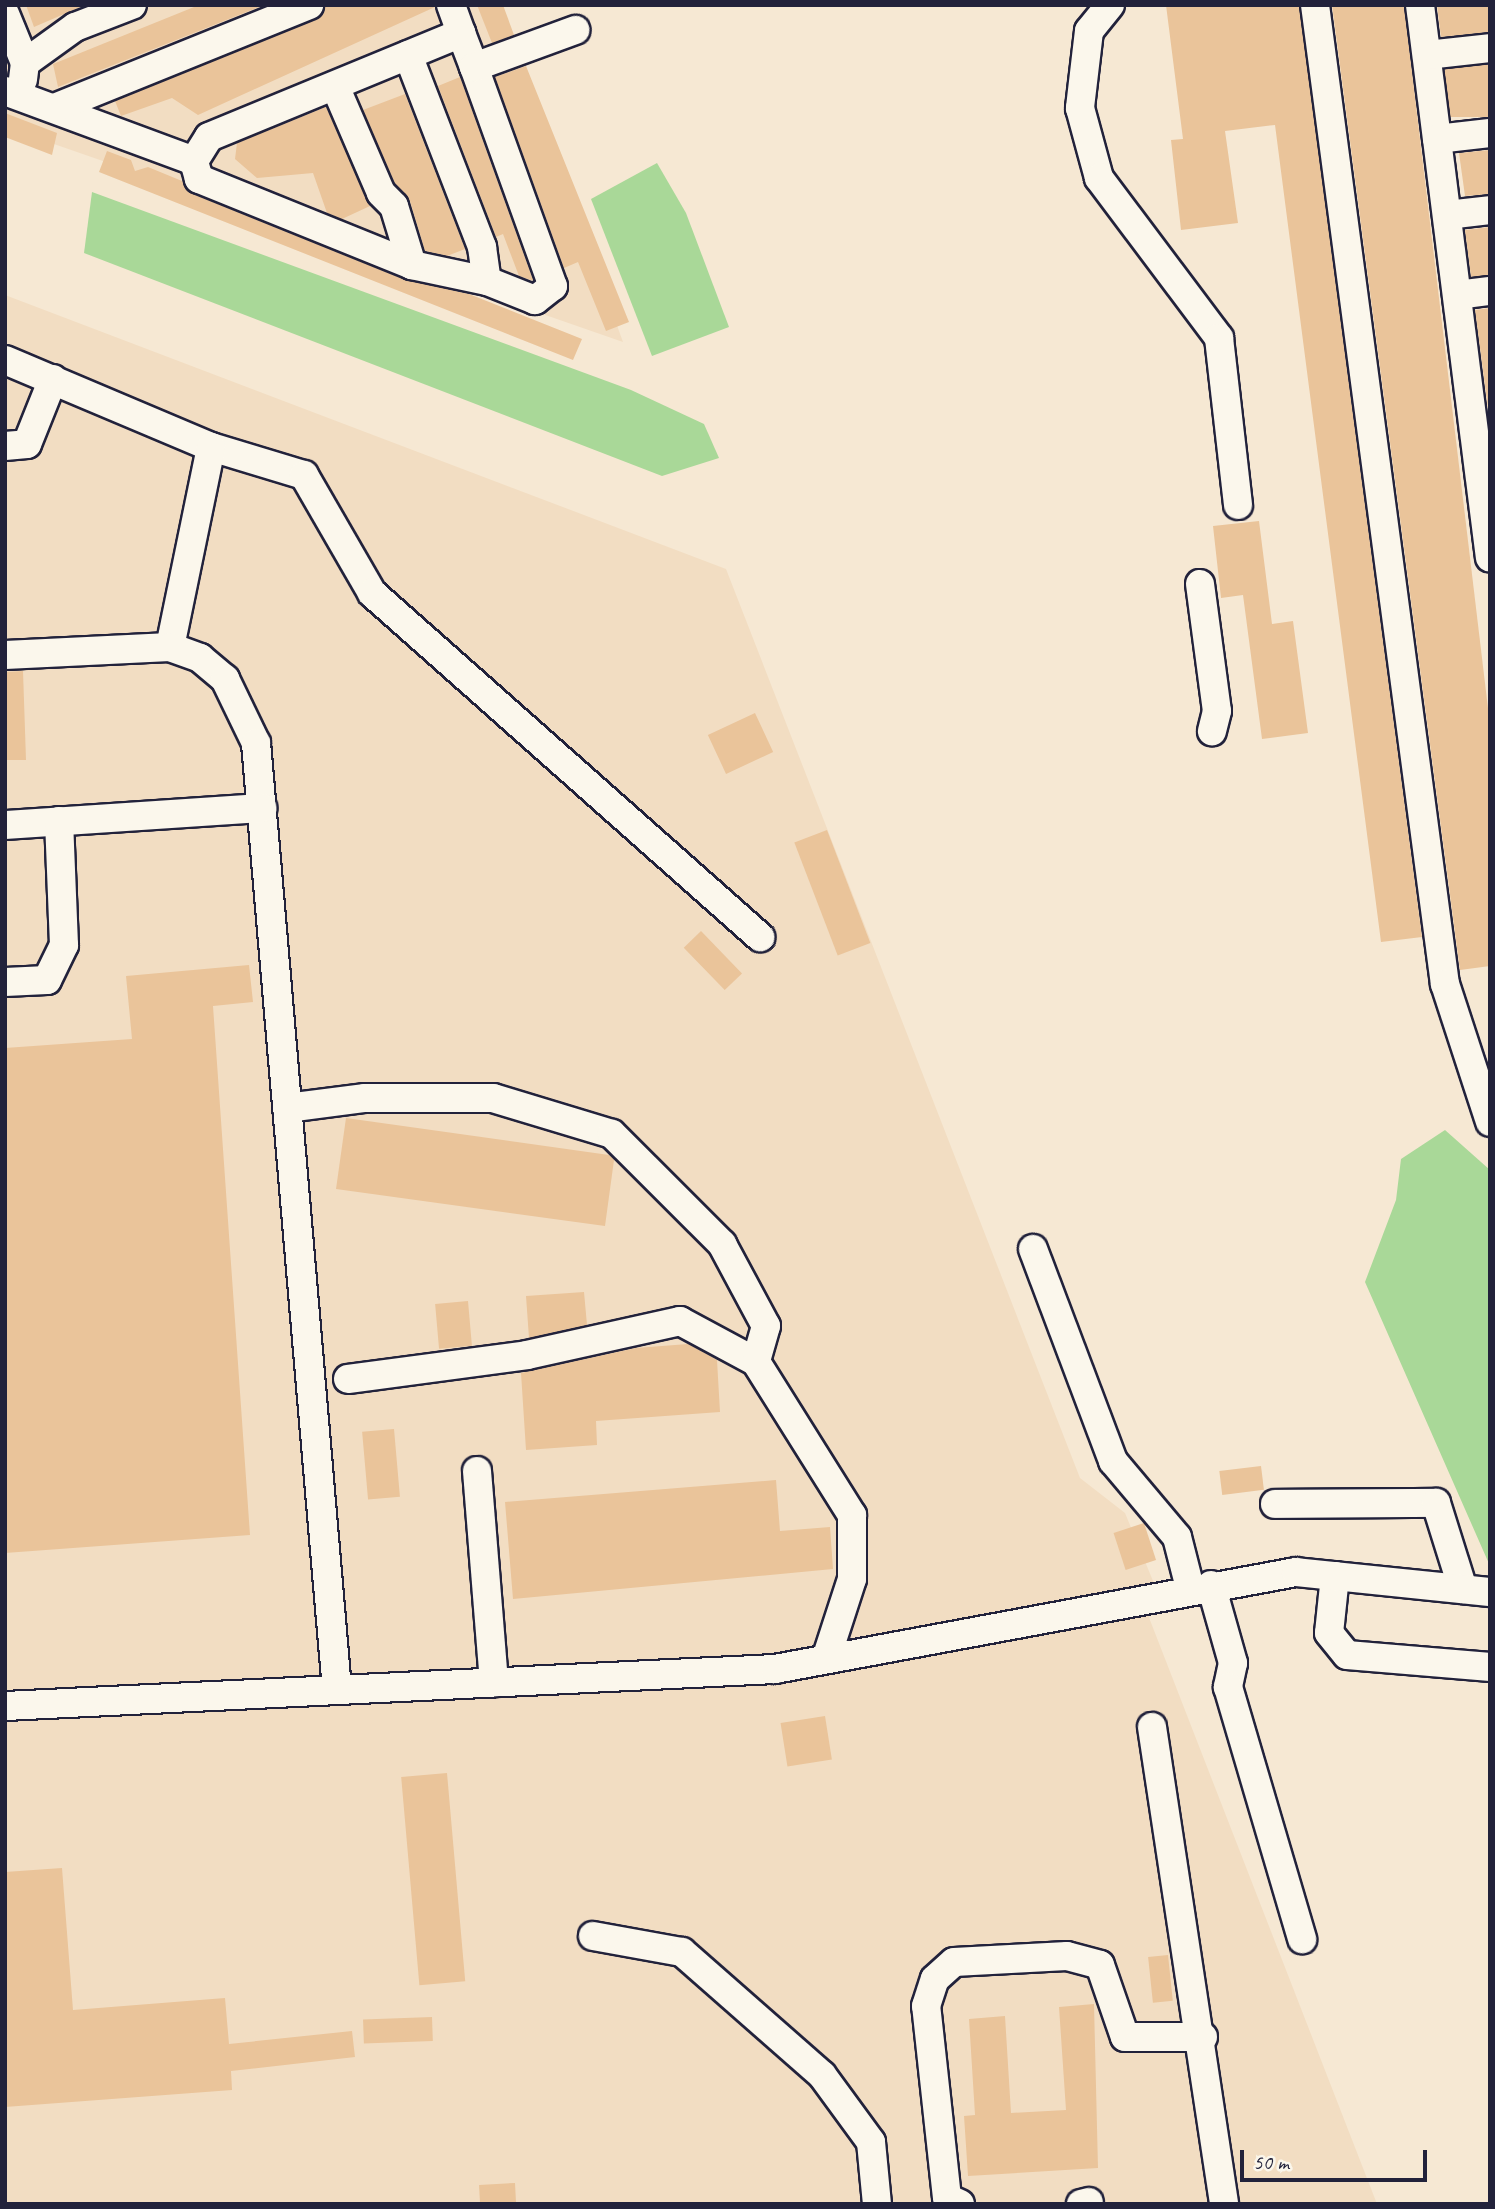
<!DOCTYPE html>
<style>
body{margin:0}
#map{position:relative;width:1495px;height:2209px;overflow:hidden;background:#f6e8d3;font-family:Caveat,sans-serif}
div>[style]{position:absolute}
.built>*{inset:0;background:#f2ddc2}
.green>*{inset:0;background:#a9d898}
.building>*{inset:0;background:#eac49a;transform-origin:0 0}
.roads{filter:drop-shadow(2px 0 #22223b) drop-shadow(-2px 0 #22223b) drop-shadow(0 2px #22223b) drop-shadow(0 -2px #22223b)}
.minor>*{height:28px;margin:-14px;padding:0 14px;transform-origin:14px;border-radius:14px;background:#fbf7ec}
span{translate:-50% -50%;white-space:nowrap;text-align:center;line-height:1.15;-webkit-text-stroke:7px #fbf7ec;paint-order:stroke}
.frame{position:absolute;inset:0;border:7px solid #22223b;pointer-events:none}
.scale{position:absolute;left:1240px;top:2150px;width:187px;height:32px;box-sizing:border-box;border:4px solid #22223b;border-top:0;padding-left:9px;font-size:21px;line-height:24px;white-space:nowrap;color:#22223b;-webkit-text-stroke:5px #fbf7ec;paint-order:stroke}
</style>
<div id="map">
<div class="built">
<div style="clip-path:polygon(5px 5px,501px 5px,623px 342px,5px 127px)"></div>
<div style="clip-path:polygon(5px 295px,726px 569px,1080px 1478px,1125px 1513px,1158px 1593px,1165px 1612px,1148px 1615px,1377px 2204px,5px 2204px)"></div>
</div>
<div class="green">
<div style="clip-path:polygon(657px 163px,686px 213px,729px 327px,652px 356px,591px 199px)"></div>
<div style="clip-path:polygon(92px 192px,631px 390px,704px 424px,719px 458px,662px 476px,84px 253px)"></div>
<div style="clip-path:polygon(1445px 1130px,1490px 1170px,1490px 1566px,1365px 1282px,1396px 1200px,1401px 1159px)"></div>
</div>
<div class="building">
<div style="clip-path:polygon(26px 5px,85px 5px,34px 27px)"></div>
<div style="clip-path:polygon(199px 5px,264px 5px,58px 87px,53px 64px)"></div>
<div style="clip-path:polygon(325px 5px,435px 7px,198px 115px,172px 98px,121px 116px,115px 101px,315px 20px)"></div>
<div style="clip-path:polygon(477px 5px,503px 5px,514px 35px,492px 43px)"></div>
<div style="clip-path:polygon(1166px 5px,1299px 5px,1422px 937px,1381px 942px,1275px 125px,1225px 131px,1238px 223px,1181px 230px,1171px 140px,1183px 139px)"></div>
<div style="clip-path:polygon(1332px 5px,1404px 5px,1490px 725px,1490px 966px,1460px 970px)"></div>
<div style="clip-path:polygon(1437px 5px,1490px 5px,1490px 32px,1441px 37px)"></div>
<div style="left:1490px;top:65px;width:52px;height:45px;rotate:90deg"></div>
<div style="clip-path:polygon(526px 66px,629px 322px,606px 331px,578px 262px,564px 268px,495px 77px)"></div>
<div style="clip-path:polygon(460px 77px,533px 280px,531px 280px,519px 276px,503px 234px,496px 237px,438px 86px)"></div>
<div style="clip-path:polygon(405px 94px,465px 249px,447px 256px,425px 251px,410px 201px,395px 184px,363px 110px)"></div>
<div style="clip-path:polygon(326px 107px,370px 206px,342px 219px,327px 213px,313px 173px,257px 178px,235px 159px,237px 143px)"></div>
<div style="clip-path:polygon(5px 113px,57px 133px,52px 155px,5px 137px)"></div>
<div style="clip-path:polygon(1490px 150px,1490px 194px,1465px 196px,1459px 153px)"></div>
<div style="clip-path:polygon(107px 151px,131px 160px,135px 171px,148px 167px,182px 181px,193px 194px,406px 280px,469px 294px,582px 339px,573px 360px,99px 172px)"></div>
<div style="clip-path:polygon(1490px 227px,1490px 275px,1471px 277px,1465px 230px)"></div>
<div style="clip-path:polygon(1490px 308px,1490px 424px,1475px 310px)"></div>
<div style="clip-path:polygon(1259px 521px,1272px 624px,1293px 621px,1308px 733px,1262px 739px,1243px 595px,1221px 598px,1213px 526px)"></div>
<div style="clip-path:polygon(23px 671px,26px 760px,5px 760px,5px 672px)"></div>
<div style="left:755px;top:713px;width:43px;height:52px;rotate:65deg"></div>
<div style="left:827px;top:830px;width:121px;height:35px;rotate:69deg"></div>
<div style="left:701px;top:931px;width:59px;height:24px;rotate:46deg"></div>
<div style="clip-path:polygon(249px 965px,253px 1002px,213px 1006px,250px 1535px,5px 1553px,5px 1048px,132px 1039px,126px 976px)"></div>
<div style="clip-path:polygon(346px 1118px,609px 1155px,614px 1160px,605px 1226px,336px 1189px)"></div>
<div style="clip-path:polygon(584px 1292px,587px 1325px,529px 1338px,526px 1296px)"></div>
<div style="left:468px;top:1301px;width:45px;height:33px;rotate:85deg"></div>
<div style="clip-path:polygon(688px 1344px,717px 1360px,720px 1412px,596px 1421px,597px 1445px,526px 1450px,521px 1373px,636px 1348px)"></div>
<div style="left:394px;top:1429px;width:68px;height:32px;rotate:85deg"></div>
<div style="left:1261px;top:1466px;width:24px;height:42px;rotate:83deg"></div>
<div style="clip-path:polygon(776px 1480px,780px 1531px,830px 1527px,833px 1569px,513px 1599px,505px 1502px)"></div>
<div style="left:1144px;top:1523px;width:39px;height:32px;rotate:72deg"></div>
<div style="left:825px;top:1716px;width:44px;height:45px;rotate:81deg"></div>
<div style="left:447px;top:1773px;width:209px;height:46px;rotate:85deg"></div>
<div style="clip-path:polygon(62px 1868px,73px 2010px,225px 1998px,229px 2044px,352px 2031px,355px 2057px,231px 2071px,232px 2090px,5px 2107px,5px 1872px)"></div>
<div style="left:1168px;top:1955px;width:46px;height:20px;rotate:84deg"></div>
<div style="clip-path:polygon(1094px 2004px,1098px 2168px,968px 2176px,964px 2116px,975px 2115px,969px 2019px,1005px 2016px,1011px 2113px,1066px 2110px,1059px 2007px)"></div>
<div style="left:432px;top:2017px;width:24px;height:69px;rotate:88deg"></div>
<div style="left:515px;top:2183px;width:21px;height:36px;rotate:87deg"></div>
</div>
<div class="roads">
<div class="minor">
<div style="left:451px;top:5px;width:30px;rotate:70deg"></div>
<div style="left:461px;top:33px;width:36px;rotate:69deg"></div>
<div style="left:474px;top:67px;width:233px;rotate:70.2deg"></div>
<div style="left:553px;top:286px;width:23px;rotate:142deg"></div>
<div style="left:535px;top:300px;width:52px;rotate:-158.4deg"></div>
<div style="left:487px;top:281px;width:77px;rotate:-168deg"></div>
<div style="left:412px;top:265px;width:230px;rotate:-158deg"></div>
<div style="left:199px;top:179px;width:19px;rotate:-106deg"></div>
<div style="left:194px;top:161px;width:28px;rotate:-58deg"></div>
<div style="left:209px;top:137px;width:273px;rotate:-22.4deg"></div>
<div style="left:1110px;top:5px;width:33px;rotate:129deg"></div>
<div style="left:1089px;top:31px;width:78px;rotate:96.7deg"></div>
<div style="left:1080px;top:108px;width:73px;rotate:74.8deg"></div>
<div style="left:1099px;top:178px;width:200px;rotate:53.1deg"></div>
<div style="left:1219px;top:338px;width:168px;rotate:83.5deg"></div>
<div style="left:1315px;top:5px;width:988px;rotate:82.44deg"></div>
<div style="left:1445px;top:984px;width:145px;rotate:71.9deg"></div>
<div style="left:1420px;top:5px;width:557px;rotate:82.79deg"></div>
<div style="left:5px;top:14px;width:53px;rotate:67.8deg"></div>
<div style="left:25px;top:63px;width:17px;rotate:97deg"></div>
<div style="left:408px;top:55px;width:206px;rotate:68.9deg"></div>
<div style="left:482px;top:247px;width:34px;rotate:82deg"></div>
<div style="left:1427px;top:55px;width:63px;rotate:-6.3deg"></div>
<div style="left:25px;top:63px;width:62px;rotate:-35.8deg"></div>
<div style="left:75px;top:27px;width:61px;rotate:-21.1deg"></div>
<div style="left:474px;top:67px;width:108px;rotate:-20.1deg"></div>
<div style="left:335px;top:86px;width:116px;rotate:66.7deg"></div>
<div style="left:381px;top:193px;width:18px;rotate:45deg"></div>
<div style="left:394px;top:206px;width:62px;rotate:73deg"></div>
<div style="left:5px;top:91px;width:202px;rotate:20.3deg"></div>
<div style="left:57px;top:107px;width:272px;rotate:-22deg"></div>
<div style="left:1437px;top:139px;width:53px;rotate:-6.5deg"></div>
<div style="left:1447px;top:215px;width:43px;rotate:-6.6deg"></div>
<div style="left:1457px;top:295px;width:33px;rotate:-7deg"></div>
<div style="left:5px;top:360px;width:224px;rotate:22.9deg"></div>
<div style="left:211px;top:447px;width:97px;rotate:16.8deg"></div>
<div style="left:304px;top:475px;width:136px;rotate:60deg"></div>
<div style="left:372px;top:593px;width:519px;rotate:41.56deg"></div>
<div style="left:5px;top:446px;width:22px;rotate:-5deg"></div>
<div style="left:27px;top:444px;width:70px;rotate:-68.2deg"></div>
<div style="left:1200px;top:584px;width:128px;rotate:82.4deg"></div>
<div style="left:1217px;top:711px;width:21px;rotate:104deg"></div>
<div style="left:170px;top:647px;width:204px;rotate:-78.4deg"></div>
<div style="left:5px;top:655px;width:165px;rotate:-2.8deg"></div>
<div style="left:170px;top:647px;width:32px;rotate:20deg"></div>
<div style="left:200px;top:658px;width:33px;rotate:40deg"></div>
<div style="left:225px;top:679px;width:71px;rotate:64.2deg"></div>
<div style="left:256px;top:743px;width:949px;rotate:85.11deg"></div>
<div style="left:5px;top:825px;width:258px;rotate:-3.8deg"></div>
<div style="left:5px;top:982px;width:42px;rotate:-2.7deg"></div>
<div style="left:47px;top:980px;width:39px;rotate:-64deg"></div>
<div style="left:64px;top:945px;width:124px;rotate:-92.3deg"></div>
<div style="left:287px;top:1108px;width:79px;rotate:-7.3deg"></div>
<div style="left:365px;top:1098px;width:128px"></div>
<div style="left:493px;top:1098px;width:124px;rotate:16.8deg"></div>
<div style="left:612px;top:1134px;width:156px;rotate:45deg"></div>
<div style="left:722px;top:1244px;width:93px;rotate:61.8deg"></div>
<div style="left:766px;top:1326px;width:37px;rotate:106deg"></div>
<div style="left:1033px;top:1249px;width:227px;rotate:69.3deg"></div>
<div style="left:1113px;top:1461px;width:99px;rotate:49.9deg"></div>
<div style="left:1177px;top:1537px;width:53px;rotate:75.7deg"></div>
<div style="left:348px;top:1379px;width:181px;rotate:-7.6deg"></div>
<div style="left:527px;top:1355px;width:157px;rotate:-12.5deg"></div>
<div style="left:680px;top:1321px;width:86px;rotate:28.3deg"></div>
<div style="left:756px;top:1362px;width:181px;rotate:57.9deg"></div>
<div style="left:852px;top:1515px;width:64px;rotate:90deg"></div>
<div style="left:852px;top:1579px;width:84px;rotate:108deg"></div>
<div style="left:477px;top:1471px;width:212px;rotate:85.4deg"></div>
<div style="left:1275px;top:1504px;width:161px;rotate:-0.4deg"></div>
<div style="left:1436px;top:1503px;width:90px;rotate:72.6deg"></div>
<div style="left:1335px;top:1576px;width:57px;rotate:96deg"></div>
<div style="left:1329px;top:1633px;width:28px;rotate:51deg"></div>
<div style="left:1347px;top:1655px;width:144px;rotate:4.8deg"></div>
<div style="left:1211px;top:1585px;width:81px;rotate:74.2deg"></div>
<div style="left:1233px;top:1663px;width:25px;rotate:102deg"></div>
<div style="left:1228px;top:1687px;width:263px;rotate:73.6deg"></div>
<div style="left:5px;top:1706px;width:771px;rotate:-2.75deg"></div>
<div style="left:775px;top:1669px;width:530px;rotate:-10.55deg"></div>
<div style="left:1296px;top:1572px;width:195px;rotate:5.9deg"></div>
<div style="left:1152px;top:1727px;width:482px;rotate:81.4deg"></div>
<div style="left:593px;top:1936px;width:90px;rotate:10.2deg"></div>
<div style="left:682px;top:1952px;width:186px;rotate:41.3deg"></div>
<div style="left:822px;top:2075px;width:83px;rotate:53.8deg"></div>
<div style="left:871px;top:2142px;width:62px;rotate:84.5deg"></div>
<div style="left:960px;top:2204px;width:14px;rotate:-155deg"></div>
<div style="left:947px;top:2198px;width:193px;rotate:-96.2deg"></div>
<div style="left:926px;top:2006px;width:28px;rotate:-72deg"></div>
<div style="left:935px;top:1979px;width:25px;rotate:-42deg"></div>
<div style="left:954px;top:1962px;width:113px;rotate:-3deg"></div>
<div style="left:1067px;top:1956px;width:34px;rotate:15deg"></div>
<div style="left:1100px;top:1965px;width:76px;rotate:70.9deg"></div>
<div style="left:1125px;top:2037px;width:78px"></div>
<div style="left:1081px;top:2204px;width:8px;rotate:-14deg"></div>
</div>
</div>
<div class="frame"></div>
<div class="scale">50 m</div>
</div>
